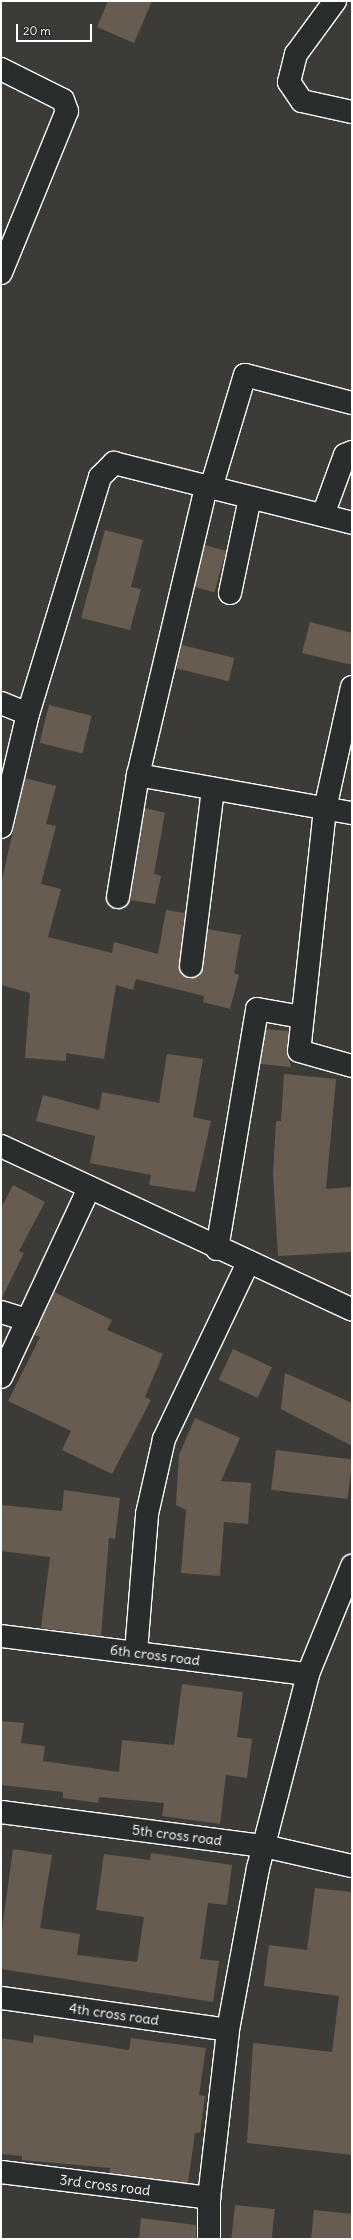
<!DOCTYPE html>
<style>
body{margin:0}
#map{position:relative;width:353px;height:2240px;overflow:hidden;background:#3d3b38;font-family:Delius,sans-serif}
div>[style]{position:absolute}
.building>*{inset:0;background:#685b4f;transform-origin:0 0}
.roads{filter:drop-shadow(1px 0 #fff) drop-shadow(-1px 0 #fff) drop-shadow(0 1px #fff) drop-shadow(0 -1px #fff)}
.minor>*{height:22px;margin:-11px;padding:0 11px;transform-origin:11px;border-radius:11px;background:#2a2d2e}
span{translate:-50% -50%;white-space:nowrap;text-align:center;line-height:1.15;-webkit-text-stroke:3px #2a2d2e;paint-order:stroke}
.street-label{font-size:14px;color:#fff}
.frame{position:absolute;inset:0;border:2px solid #fff;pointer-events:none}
.scale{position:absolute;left:16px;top:24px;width:76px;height:18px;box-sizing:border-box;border:2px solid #fff;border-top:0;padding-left:5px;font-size:12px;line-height:14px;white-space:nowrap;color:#fff;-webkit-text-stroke:3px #2a2d2e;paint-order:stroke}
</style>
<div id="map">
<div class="building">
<div style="clip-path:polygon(108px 1px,152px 1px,134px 43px,97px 27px)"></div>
<div style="clip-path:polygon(105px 530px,143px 540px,131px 587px,141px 589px,130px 630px,81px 618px)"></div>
<div style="left:205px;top:545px;width:22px;height:43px;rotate:16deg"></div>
<div style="clip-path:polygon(310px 622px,352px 633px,352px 665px,302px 653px)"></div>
<div style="left:182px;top:645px;width:54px;height:24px;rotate:14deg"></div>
<div style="left:49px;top:705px;width:44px;height:39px;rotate:14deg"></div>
<div style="clip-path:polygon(25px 778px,56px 786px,46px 824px,56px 826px,41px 884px,61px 889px,48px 937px,112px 953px,114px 942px,158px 954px,166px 910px,185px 913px,179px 965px,183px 976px,190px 978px,196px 977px,203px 968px,208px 929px,241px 935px,234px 973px,239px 975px,230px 1009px,203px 1002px,204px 996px,136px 979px,133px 990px,116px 985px,104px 1059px,66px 1053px,66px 1061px,25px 1058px,30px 993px,1px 985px,1px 884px)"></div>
<div style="clip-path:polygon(145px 808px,165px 813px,154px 874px,161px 876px,155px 904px,130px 900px)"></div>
<div style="clip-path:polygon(266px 1029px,289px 1031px,287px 1050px,291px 1067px,260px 1064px)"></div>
<div style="clip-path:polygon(167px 1054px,203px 1059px,193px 1117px,211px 1121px,195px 1192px,149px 1185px,151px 1175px,90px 1163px,95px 1136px,36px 1121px,43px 1095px,99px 1110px,102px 1092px,159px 1103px)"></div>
<div style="clip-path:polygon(284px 1074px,336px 1079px,326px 1189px,352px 1187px,352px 1252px,278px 1256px,273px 1174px,276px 1121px,281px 1121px)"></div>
<div style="clip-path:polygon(13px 1185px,45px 1202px,19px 1251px,24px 1253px,1px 1300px,1px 1208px)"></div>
<div style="clip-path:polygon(54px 1292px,112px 1320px,107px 1330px,163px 1354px,145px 1397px,151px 1400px,112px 1474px,62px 1450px,71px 1431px,8px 1401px,40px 1337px,34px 1335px)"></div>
<div style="left:233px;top:1349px;width:43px;height:34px;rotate:25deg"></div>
<div style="clip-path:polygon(285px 1373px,352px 1403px,352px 1446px,281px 1409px)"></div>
<div style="clip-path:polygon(195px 1418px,240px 1438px,221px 1481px,251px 1483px,248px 1524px,224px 1522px,220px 1576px,181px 1573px,186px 1510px,176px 1505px,179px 1455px)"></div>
<div style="left:276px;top:1450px;width:77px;height:40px;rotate:7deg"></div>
<div style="clip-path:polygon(64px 1490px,120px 1498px,115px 1539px,109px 1538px,101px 1636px,41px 1628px,50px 1557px,1px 1551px,1px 1505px,62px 1511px)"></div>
<div style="clip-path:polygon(182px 1684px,243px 1692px,237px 1737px,252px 1739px,247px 1778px,226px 1775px,220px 1824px,162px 1816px,164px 1803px,99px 1797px,98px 1803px,63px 1798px,63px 1792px,1px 1785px,1px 1721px,24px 1723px,21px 1743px,45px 1746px,43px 1761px,119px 1772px,122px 1740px,174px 1745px)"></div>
<div style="clip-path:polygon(13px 1849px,52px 1855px,40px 1928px,80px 1934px,77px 1955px,137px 1962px,144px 1917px,96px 1910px,104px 1854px,150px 1860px,151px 1853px,232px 1865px,227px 1905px,208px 1903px,200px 1959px,219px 1961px,213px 2002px,1px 1969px,1px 1936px)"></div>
<div style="clip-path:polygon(315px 1888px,352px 1892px,352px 2155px,247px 2143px,253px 2043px,332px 2052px,339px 1996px,264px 1986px,269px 1945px,307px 1950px)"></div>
<div style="clip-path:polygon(34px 2035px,129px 2050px,131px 2038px,206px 2048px,199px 2095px,205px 2096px,200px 2133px,195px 2133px,188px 2183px,109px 2173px,110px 2168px,22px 2160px,22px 2156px,1px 2154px,1px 2038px,33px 2043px)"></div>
<div style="left:235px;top:2205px;width:40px;height:34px;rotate:6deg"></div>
<div style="clip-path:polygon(314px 2210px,352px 2214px,352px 2239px,311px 2239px)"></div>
<div style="clip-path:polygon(141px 2218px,196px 2225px,196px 2239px,139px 2239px)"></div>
</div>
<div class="roads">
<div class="minor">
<div style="left:335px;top:1px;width:66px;rotate:126.3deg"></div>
<div style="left:296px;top:54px;width:29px;rotate:104deg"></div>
<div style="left:289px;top:82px;width:23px;rotate:56deg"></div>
<div style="left:302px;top:101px;width:51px;rotate:12.4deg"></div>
<div style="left:1px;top:69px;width:69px;rotate:26.6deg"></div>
<div style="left:63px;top:100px;width:12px;rotate:70deg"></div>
<div style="left:67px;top:111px;width:175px;rotate:112.2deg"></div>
<div style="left:211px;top:488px;width:118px;rotate:-73.3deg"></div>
<div style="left:245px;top:375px;width:111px;rotate:14.7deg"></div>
<div style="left:323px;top:515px;width:64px;rotate:-69.9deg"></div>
<div style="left:345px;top:455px;width:8px;rotate:-23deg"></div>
<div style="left:230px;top:593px;width:97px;rotate:-78.1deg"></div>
<div style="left:352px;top:687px;width:125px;rotate:102.5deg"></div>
<div style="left:325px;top:809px;width:243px;rotate:96.1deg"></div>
<div style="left:299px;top:1051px;width:55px;rotate:15.8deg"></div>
<div style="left:1px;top:703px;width:29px;rotate:22deg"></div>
<div style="left:138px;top:775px;width:217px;rotate:10.1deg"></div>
<div style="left:1px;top:827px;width:116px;rotate:-76.6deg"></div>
<div style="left:28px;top:714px;width:248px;rotate:-73.1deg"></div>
<div style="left:100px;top:477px;width:20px;rotate:-45deg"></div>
<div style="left:114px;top:463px;width:245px;rotate:14.1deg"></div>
<div style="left:118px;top:897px;width:124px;rotate:-80.7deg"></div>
<div style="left:138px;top:775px;width:296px;rotate:-76.7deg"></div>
<div style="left:191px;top:966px;width:177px;rotate:-82.9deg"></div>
<div style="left:1px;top:1146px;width:387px;rotate:25deg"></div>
<div style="left:217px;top:1249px;width:243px;rotate:-80.5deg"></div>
<div style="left:257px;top:1009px;width:46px;rotate:10.1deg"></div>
<div style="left:1px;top:1312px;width:28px;rotate:17deg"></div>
<div style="left:1px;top:1377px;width:208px;rotate:-65deg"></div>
<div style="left:1px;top:1636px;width:309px;rotate:7.1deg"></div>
<div style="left:136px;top:1652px;width:138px;rotate:-85.4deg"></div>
<div style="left:147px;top:1514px;width:77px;rotate:-77.2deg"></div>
<div style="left:164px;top:1439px;width:195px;rotate:-64.5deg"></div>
<div style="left:1px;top:1812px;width:265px;rotate:7.4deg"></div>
<div style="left:264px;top:1846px;width:90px;rotate:12.8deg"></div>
<div style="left:1px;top:1998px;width:229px;rotate:8deg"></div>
<div style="left:1px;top:2172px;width:210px;rotate:7.1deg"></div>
<div style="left:209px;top:2239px;width:41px;rotate:-90deg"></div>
<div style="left:209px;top:2198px;width:169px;rotate:-83.5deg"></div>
<div style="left:228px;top:2030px;width:165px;rotate:-79.5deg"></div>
<div style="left:258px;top:1868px;width:200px;rotate:-75.5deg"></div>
<div style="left:308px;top:1674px;width:117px;rotate:-67.8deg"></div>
</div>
</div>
<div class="street-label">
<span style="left:155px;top:1655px;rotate:7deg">6th cross road</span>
<span style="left:177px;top:1835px;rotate:7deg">5th cross road</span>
<span style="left:114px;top:2014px;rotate:8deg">4th cross road</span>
<span style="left:105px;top:2185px;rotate:7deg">3rd cross road</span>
</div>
<div class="frame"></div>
<div class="scale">20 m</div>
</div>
